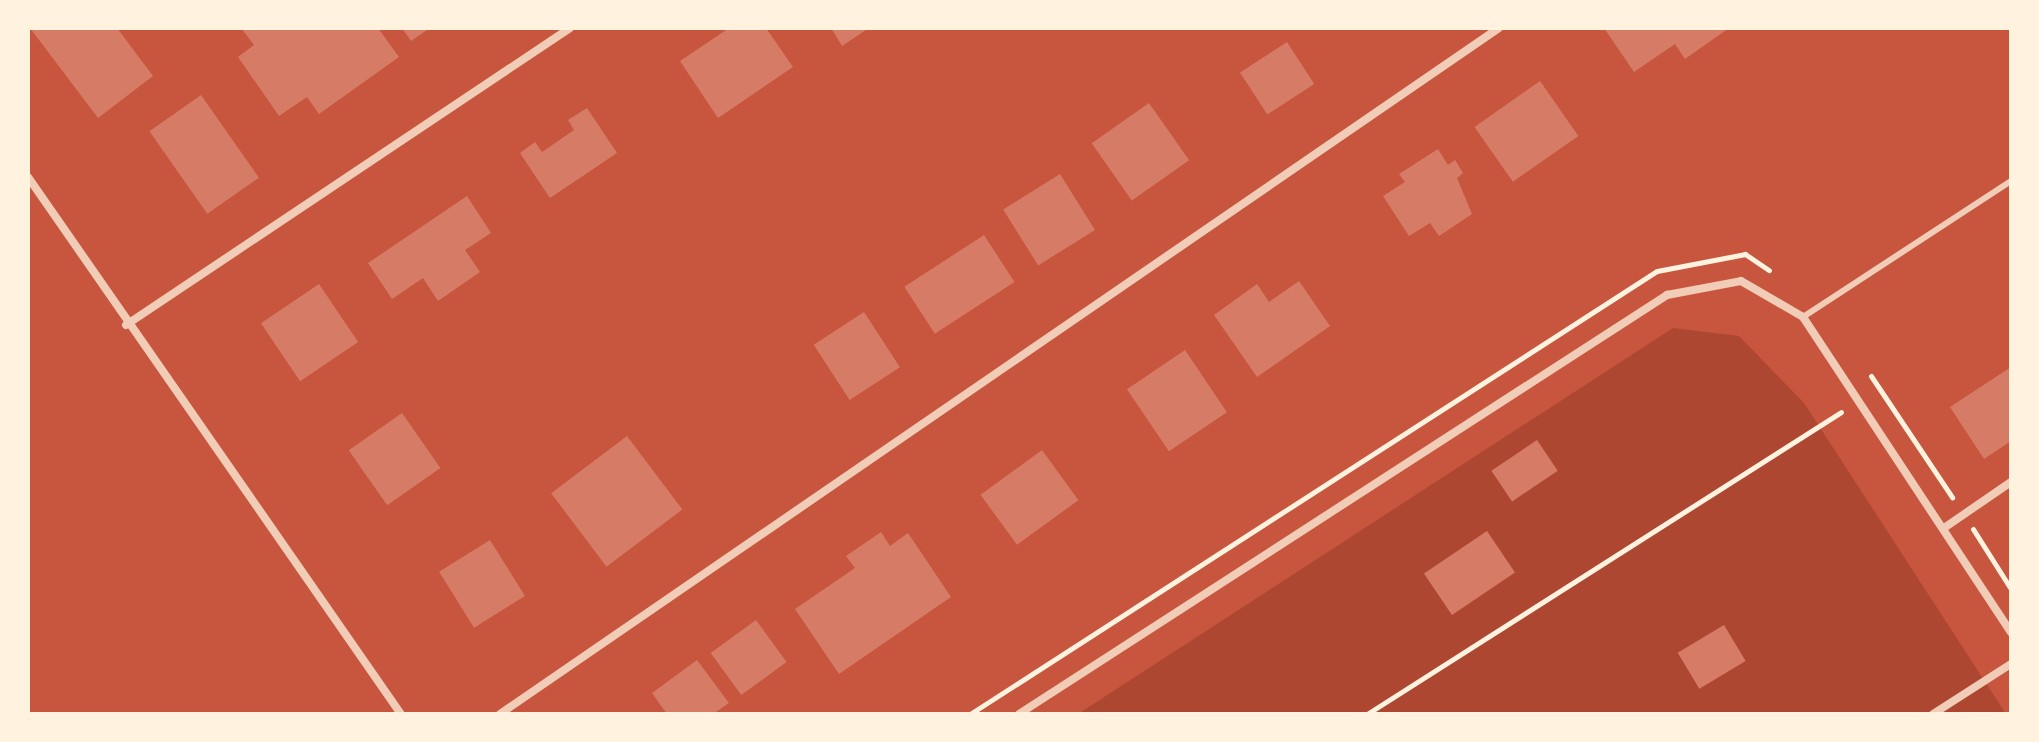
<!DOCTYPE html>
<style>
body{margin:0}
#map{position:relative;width:2039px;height:742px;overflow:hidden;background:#c8553d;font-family:Montserrat,sans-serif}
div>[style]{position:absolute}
.green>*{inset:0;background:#ae4732}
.building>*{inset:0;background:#d67c66;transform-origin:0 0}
.path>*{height:5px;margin:-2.5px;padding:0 2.5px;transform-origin:2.5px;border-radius:2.5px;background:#fff3e0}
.service>*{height:6px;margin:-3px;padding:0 3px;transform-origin:3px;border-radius:3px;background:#f1ccb7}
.minor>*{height:8px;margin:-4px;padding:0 4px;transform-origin:4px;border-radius:4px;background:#f1ccb7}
span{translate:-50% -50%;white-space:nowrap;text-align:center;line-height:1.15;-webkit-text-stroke:8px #fff3e0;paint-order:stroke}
.frame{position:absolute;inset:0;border:30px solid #fff3e0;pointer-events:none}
</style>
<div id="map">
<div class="green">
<div style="clip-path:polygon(1673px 328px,1739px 336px,1804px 403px,2006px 714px,1078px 714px)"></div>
</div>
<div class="building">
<div style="clip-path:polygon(30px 28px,117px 28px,153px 76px,98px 118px)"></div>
<div style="clip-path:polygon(241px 28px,378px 28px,399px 57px,319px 114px,307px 97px,279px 116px,238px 57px,254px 45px)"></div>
<div style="clip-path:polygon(402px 28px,430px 28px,411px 41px)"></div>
<div style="clip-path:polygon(729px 28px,766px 28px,793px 67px,718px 118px,680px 61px)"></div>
<div style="clip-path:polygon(831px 28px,869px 28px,842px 46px)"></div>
<div style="clip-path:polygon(1604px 28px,1729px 28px,1685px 59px,1675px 44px,1634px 72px)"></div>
<div style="left:1287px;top:42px;width:50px;height:56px;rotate:57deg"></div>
<div style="left:1540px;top:81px;width:67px;height:80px;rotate:55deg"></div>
<div style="left:201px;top:95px;width:101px;height:63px;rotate:55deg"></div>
<div style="left:1149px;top:103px;width:70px;height:70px;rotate:55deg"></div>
<div style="clip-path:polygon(587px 108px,617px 153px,550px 198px,520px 153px,535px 142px,542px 152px,574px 130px,568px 120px)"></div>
<div style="clip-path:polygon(1438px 149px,1448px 165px,1455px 160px,1463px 173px,1457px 178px,1472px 214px,1439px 236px,1430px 223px,1409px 236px,1383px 196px,1405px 182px,1399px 174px)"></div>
<div style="left:1060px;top:174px;width:66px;height:67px;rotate:58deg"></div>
<div style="clip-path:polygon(467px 196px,491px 233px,465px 250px,480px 272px,438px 301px,423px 278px,392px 299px,368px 263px)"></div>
<div style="left:984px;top:235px;width:56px;height:95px;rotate:57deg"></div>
<div style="clip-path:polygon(1299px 281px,1330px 326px,1257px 377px,1214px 315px,1257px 284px,1269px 302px)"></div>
<div style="left:319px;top:284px;width:70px;height:70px;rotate:56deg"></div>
<div style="left:864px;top:312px;width:66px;height:60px;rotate:57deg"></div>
<div style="left:1185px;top:350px;width:75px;height:70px;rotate:56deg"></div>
<div style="clip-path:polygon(2011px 367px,2011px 441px,1984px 459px,1950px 407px)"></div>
<div style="left:402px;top:413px;width:67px;height:65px;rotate:55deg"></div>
<div style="left:627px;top:436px;width:92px;height:95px;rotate:53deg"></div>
<div style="left:1537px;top:440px;width:37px;height:55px;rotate:56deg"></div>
<div style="left:1042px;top:450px;width:62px;height:76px;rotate:54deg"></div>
<div style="left:1487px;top:531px;width:50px;height:76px;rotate:56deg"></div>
<div style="clip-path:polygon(881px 532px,890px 546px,908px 533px,951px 597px,839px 674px,795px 609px,855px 568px,846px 556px)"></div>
<div style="left:490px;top:540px;width:66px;height:60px;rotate:58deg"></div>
<div style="left:756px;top:620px;width:52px;height:56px;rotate:54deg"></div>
<div style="left:1724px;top:625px;width:42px;height:54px;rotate:59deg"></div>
<div style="clip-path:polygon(697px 660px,729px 703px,713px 714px,667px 714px,652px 693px)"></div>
</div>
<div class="path">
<div style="left:1871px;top:376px;width:146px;rotate:56.2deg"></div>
<div style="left:1973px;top:529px;width:71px;rotate:57.7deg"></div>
<div style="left:970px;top:714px;width:817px;rotate:-32.82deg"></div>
<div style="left:1657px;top:271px;width:90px;rotate:-10.9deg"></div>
<div style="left:1745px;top:254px;width:29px;rotate:34deg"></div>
<div style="left:1367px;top:714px;width:562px;rotate:-32.5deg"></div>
</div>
<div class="service">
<div style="left:1803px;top:317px;width:249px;rotate:-33.2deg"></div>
</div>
<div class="minor">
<div style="left:28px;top:177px;width:654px;rotate:55.22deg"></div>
<div style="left:126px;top:325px;width:534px;rotate:-33.78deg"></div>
<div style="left:1944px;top:528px;width:81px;rotate:-34.5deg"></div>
<div style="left:500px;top:714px;width:1212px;rotate:-34.48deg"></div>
<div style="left:1019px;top:714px;width:772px;rotate:-32.89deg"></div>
<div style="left:1667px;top:295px;width:75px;rotate:-10.7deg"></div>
<div style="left:1741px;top:281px;width:72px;rotate:30.1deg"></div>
<div style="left:1803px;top:317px;width:378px;rotate:56.6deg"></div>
<div style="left:1933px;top:714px;width:93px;rotate:-32.7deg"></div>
</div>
<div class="frame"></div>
</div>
